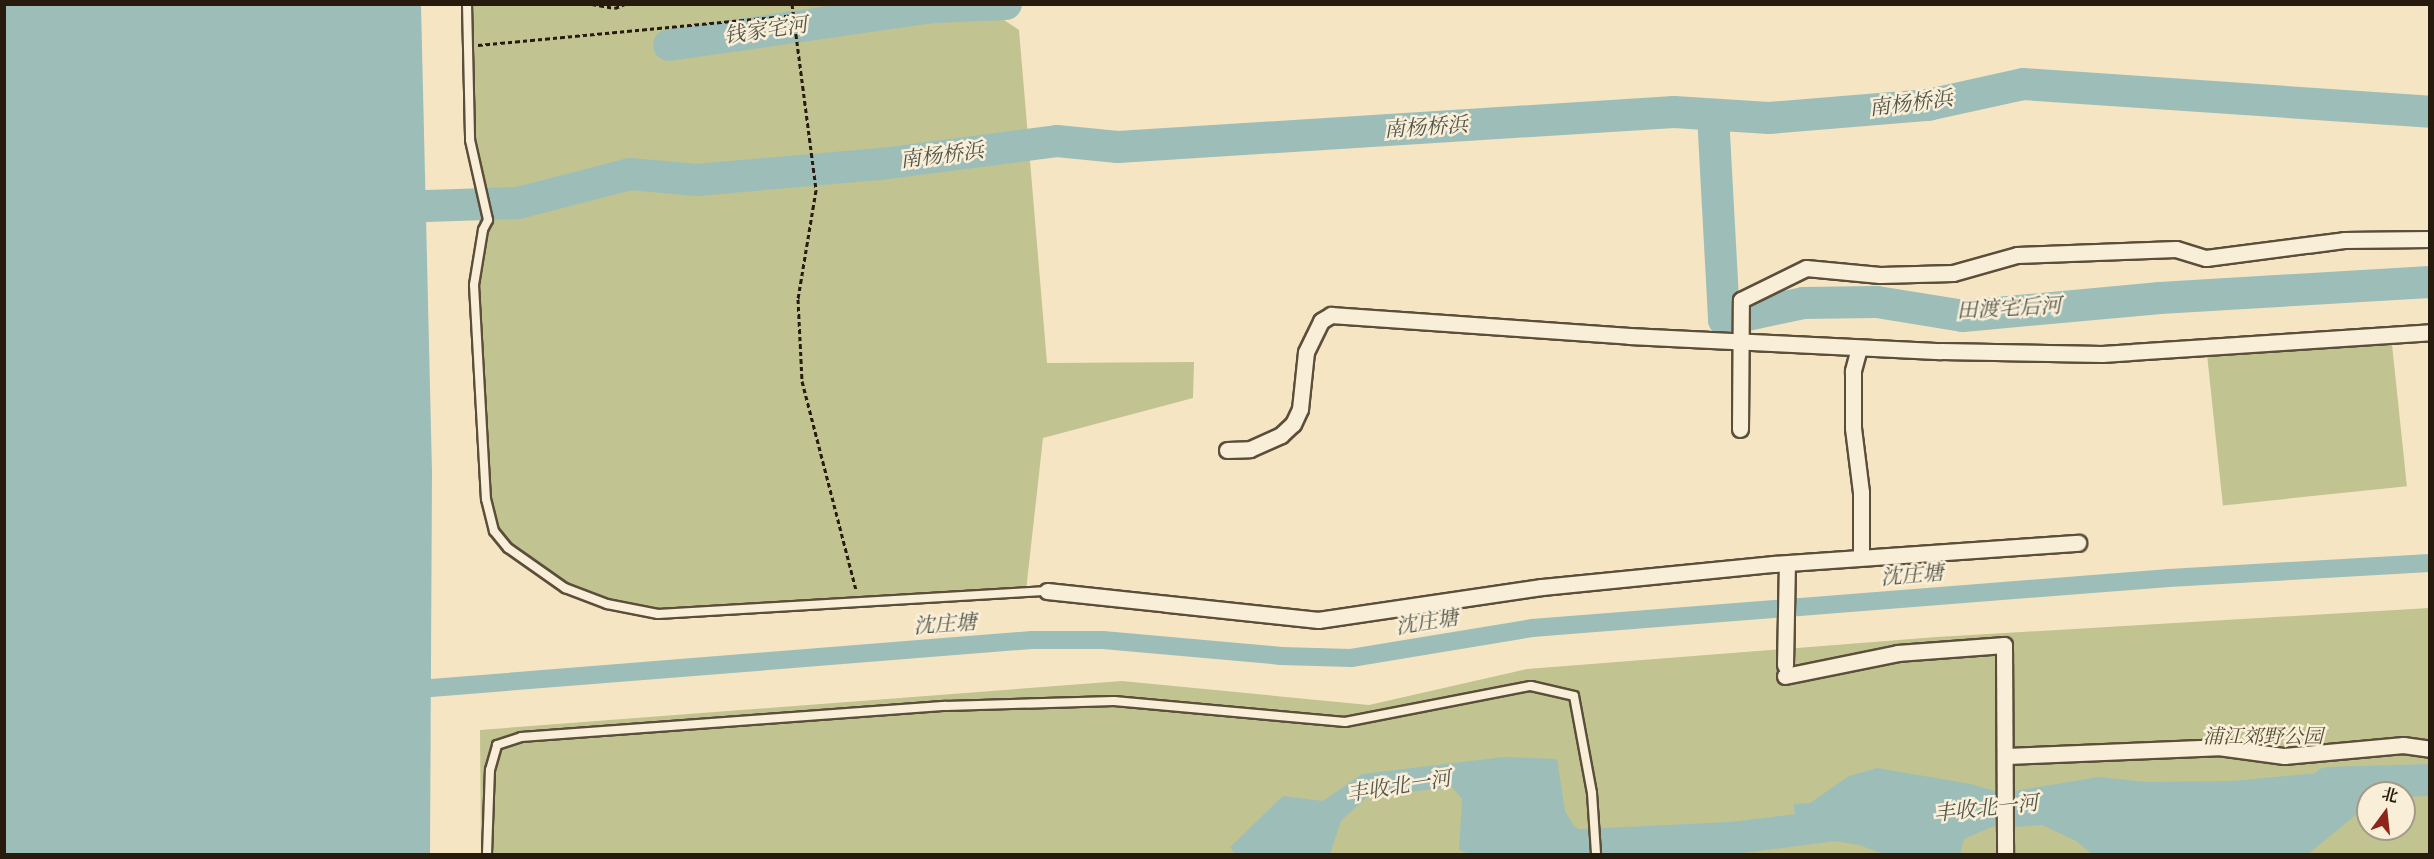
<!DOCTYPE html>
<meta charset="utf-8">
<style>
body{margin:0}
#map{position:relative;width:2434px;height:859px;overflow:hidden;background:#f6e5c3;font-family:"IM FELL Double Pica","Noto Serif SC",serif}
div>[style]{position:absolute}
.green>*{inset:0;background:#c1c390;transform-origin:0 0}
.water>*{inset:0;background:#9dbeb8}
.canal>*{height:18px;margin:-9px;padding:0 9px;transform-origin:9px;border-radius:9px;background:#9dbeb8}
.river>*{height:32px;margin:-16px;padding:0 16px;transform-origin:16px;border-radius:16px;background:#9dbeb8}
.path>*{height:3px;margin-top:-1.5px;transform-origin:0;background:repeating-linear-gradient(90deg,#271b0d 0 4.5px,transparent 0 7.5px)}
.roads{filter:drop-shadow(2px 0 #5b4e3a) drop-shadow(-2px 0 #5b4e3a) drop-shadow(0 2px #5b4e3a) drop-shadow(0 -2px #5b4e3a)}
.service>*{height:8px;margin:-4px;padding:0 4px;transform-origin:4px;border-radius:4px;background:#f9eed8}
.minor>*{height:15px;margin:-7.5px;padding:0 7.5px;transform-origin:7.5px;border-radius:7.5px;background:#f9eed8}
span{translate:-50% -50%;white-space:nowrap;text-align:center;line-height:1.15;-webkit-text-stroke:5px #f9eed8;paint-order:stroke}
.park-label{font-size:20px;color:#554d34;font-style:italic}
.water-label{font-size:21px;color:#505449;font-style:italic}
.frame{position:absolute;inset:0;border:6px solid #271b0d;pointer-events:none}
.north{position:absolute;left:2356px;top:781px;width:60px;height:60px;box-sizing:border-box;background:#f9eed8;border:2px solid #a59a87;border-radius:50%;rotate:15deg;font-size:16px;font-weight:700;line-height:24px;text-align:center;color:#271b0d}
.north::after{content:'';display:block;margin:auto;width:21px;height:27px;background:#8f2418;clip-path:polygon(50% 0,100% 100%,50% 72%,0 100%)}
</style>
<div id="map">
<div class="green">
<div style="clip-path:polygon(468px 5px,981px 5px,1019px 30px,1047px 363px,1194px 362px,1193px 398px,1043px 438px,1026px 591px,641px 612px,540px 573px,489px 518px,477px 275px,480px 196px,468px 57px)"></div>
<div style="left:2391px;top:335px;width:152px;height:185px;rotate:84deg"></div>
<div style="clip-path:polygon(evenodd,2429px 608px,2429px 854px,481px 854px,480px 730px,1122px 681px,1369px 705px,1527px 669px,1937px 637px,2429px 608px,2368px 793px,2404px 793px,2404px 829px,2368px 829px,2368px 793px)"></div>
</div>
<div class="water">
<div style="clip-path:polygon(5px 4px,421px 5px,432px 472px,430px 854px,5px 854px)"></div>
<div style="clip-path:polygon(1504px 757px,1557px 759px,1565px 811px,1574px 826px,1586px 834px,1587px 854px,1470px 854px,1459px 850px,1462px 799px,1452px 787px,1367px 797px,1341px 821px,1330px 854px,1235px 854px,1230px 847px,1283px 796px,1323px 801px,1362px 774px)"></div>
<div style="clip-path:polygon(1877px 768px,1971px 784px,2002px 793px,2001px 823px,1964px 839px,1960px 854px,1883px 854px,1859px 845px,1822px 839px,1796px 842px,1794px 804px,1810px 803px,1849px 776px)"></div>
<div style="clip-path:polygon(2372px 768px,2368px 805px,2308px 854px,2092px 854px,2076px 841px,2042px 825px,2014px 827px,2014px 791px,2099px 777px,2146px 782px,2232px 781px)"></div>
</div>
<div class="canal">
<div style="left:431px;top:688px;width:603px;rotate:-4.57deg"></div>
<div style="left:1032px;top:640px;width:71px"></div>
<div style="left:1103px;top:640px;width:179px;rotate:5.1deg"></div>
<div style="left:1281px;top:656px;width:70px;rotate:1.6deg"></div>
<div style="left:1351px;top:658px;width:183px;rotate:-9.4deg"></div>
<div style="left:1532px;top:628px;width:639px;rotate:-4.49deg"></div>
<div style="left:2169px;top:578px;width:261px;rotate:-3.3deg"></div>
</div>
<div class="river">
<div style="left:669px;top:45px;width:267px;rotate:-8.2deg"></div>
<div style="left:933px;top:7px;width:73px;rotate:-2.4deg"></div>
<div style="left:1713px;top:115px;width:205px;rotate:86.9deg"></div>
<div style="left:1724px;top:320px;width:81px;rotate:-12.1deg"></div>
<div style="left:1803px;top:303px;width:74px;rotate:-0.8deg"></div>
<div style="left:1877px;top:302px;width:87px;rotate:9.2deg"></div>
<div style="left:1963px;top:316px;width:198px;rotate:-5.2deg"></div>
<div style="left:2160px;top:298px;width:270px;rotate:-3.4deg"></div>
<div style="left:426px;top:206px;width:92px;rotate:-1.9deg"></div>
<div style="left:518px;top:203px;width:116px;rotate:-14.5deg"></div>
<div style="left:630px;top:174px;width:67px;rotate:5.1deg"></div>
<div style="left:697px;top:180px;width:185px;rotate:-5deg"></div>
<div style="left:881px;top:164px;width:177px;rotate:-7.4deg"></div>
<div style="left:1057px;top:141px;width:61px;rotate:5.6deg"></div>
<div style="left:1118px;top:147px;width:557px;rotate:-3.6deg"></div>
<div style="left:1674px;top:112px;width:95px;rotate:3.6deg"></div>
<div style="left:1769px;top:118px;width:160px;rotate:-4.7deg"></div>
<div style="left:1928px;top:105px;width:97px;rotate:-12.5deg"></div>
<div style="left:2023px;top:84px;width:408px;rotate:3.9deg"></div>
<div style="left:2328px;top:783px;width:102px;rotate:-1.7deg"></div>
<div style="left:1545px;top:854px;width:18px;rotate:-27deg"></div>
<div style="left:1561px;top:846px;width:171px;rotate:-2.7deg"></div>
<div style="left:1732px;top:838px;width:106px;rotate:-7.1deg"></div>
</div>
<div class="path">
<div style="left:592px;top:4px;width:23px;rotate:10deg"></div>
<div style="left:615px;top:8px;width:11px;rotate:-22deg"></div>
<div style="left:792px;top:4px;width:188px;rotate:82.6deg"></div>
<div style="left:816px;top:190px;width:110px;rotate:99.4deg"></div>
<div style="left:798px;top:299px;width:82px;rotate:87.2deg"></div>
<div style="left:802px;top:381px;width:216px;rotate:75.5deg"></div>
<div style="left:478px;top:45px;width:316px;rotate:-5.4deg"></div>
<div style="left:1062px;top:854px;width:9px"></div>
</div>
<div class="roads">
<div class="service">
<div style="left:467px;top:4px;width:136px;rotate:88.7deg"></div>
<div style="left:470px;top:140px;width:82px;rotate:77.3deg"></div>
<div style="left:488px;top:220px;width:11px;rotate:117deg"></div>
<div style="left:483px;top:230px;width:56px;rotate:99.3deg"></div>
<div style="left:474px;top:285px;width:214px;rotate:86.8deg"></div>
<div style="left:486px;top:499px;width:33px;rotate:76deg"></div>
<div style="left:494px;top:531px;width:22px;rotate:51deg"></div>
<div style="left:508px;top:548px;width:70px;rotate:35.1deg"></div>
<div style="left:565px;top:588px;width:45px;rotate:20.9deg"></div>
<div style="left:607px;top:604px;width:52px;rotate:11.1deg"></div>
<div style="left:658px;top:614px;width:390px;rotate:-3.4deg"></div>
<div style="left:487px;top:854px;width:84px;rotate:-88deg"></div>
<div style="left:490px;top:770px;width:26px;rotate:-74deg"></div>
<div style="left:497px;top:745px;width:25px;rotate:-18deg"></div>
<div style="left:521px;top:737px;width:426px;rotate:-4.2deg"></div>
<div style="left:946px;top:706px;width:168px;rotate:-1.7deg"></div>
<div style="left:1114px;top:701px;width:232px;rotate:5.2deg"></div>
<div style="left:1345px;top:722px;width:189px;rotate:-11deg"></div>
<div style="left:1531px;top:686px;width:44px;rotate:13.1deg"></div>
<div style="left:1574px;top:696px;width:99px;rotate:79.5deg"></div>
<div style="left:1592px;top:793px;width:61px;rotate:86.2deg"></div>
</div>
<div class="minor">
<div style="left:1859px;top:348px;width:24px;rotate:105deg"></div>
<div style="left:1853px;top:371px;width:57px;rotate:90deg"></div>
<div style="left:1853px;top:428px;width:64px;rotate:82.9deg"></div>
<div style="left:1861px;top:492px;width:65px;rotate:90deg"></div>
<div style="left:1740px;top:429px;width:129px;rotate:-89.6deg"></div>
<div style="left:1741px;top:300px;width:72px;rotate:-26.2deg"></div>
<div style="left:1806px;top:268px;width:74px;rotate:5.4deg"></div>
<div style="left:1880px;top:275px;width:73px;rotate:-1.6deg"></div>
<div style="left:1953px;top:273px;width:66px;rotate:-15.7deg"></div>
<div style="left:2017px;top:255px;width:159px;rotate:-2.2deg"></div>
<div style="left:2176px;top:249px;width:31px;rotate:17deg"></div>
<div style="left:2206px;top:258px;width:139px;rotate:-7.4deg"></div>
<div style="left:2344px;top:240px;width:86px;rotate:-0.7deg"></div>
<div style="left:1227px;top:450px;width:23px;rotate:-2deg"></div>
<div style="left:1250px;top:449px;width:34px;rotate:-24deg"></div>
<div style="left:1281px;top:435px;width:16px;rotate:-43deg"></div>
<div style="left:1293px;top:424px;width:17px;rotate:-65deg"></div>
<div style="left:1300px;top:409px;width:57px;rotate:-84deg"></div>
<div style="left:1306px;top:352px;width:34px;rotate:-64deg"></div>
<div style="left:1321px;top:321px;width:12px;rotate:-31deg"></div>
<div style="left:1331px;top:315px;width:299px;rotate:4deg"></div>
<div style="left:1629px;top:336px;width:312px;rotate:2.8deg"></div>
<div style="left:1941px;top:351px;width:161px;rotate:1.1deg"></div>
<div style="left:2102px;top:354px;width:329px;rotate:-3.8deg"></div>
<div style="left:1047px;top:591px;width:273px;rotate:6.1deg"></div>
<div style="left:1318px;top:620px;width:226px;rotate:-8.4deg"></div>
<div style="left:1542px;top:587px;width:233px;rotate:-5.7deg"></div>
<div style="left:1774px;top:564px;width:305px;rotate:-4deg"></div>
<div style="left:1785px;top:665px;width:101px;rotate:-88.9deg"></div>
<div style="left:1785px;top:676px;width:115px;rotate:-11.5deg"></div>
<div style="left:1898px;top:653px;width:106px;rotate:-4.3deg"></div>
<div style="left:2004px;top:645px;width:209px;rotate:89.7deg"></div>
<div style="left:2007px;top:756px;width:211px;rotate:-2.4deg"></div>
<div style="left:2218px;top:747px;width:67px;rotate:7.8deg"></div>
<div style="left:2284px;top:756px;width:120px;rotate:-5.3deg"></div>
<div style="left:2403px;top:745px;width:27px;rotate:8deg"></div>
</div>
</div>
<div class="park-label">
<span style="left:2263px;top:736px">浦江郊野公园</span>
</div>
<div class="water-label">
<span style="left:766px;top:31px;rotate:-8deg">钱家宅河</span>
<span style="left:1911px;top:104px;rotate:-7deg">南杨桥浜</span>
<span style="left:1426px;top:128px;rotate:-4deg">南杨桥浜</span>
<span style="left:942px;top:156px;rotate:-7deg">南杨桥浜</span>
<span style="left:2009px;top:309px;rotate:-3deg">田渡宅后河</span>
<span style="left:1912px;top:576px;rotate:-5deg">沈庄塘</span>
<span style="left:1427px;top:623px;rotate:-9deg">沈庄塘</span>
<span style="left:945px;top:625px;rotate:-4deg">沈庄塘</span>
<span style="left:1399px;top:787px;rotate:-9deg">丰收北一河</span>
<span style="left:1986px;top:809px;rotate:-6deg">丰收北一河</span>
</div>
<div class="frame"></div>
<div class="north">北</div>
</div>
